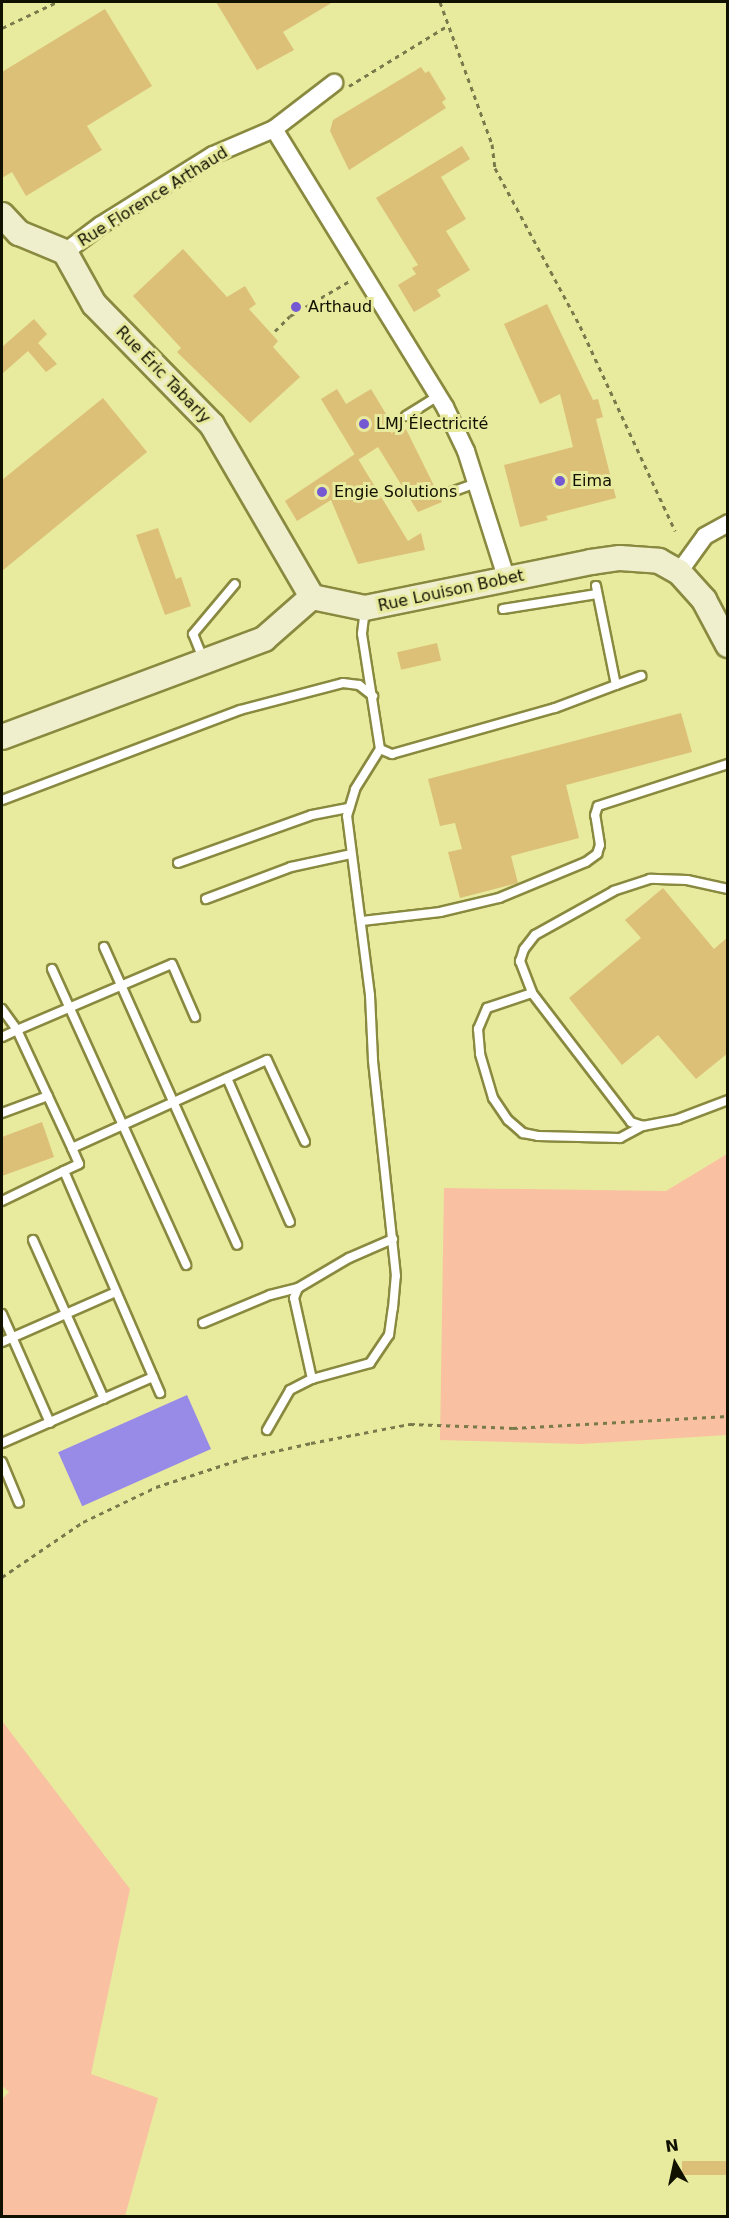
<!DOCTYPE html>
<meta charset="utf-8">
<style>
body{margin:0}
#map{position:relative;width:729px;height:2218px;overflow:hidden;background:#e8ea9e;font-family:"DejaVu Sans",sans-serif}
div>[style]{position:absolute}
.green>*{inset:0;background:#fac0a2}
.water>*{inset:0;background:#988be7;transform-origin:0 0}
.building>*{inset:0;background:#dcc078;transform-origin:0 0}
.path>*{height:3px;margin-top:-1.5px;transform-origin:0;background:repeating-linear-gradient(90deg,#797a4c 0 4.5px,transparent 0 9px)}
.roads{filter:drop-shadow(2px 0 #89893f) drop-shadow(-2px 0 #89893f) drop-shadow(0 2px #89893f) drop-shadow(0 -2px #89893f)}
.lane>*{height:8px;margin:-4px;padding:0 4px;transform-origin:4px;border-radius:4px;background:#fff}
.street>*{height:16px;margin:-8px;padding:0 8px;transform-origin:8px;border-radius:8px;background:#fff}
.secondary>*{height:24px;margin:-12px;padding:0 12px;transform-origin:12px;border-radius:12px;background:#efefce}
.dots>*{width:16px;height:16px;translate:-50% -50%;box-sizing:border-box;border:3px solid #e8ea9e;border-radius:50%}
span{translate:-50% -50%;white-space:nowrap;text-align:center;line-height:1.15;-webkit-text-stroke:6px #e8ea9e;paint-order:stroke}
.street-label{font-size:16px;color:#110}
.poi-label{font-size:16px;color:#110}
.left{translate:0 -50%;text-align:left}
.frame{position:absolute;inset:0;border:3px solid #110;pointer-events:none}
.north{position:absolute;left:645px;top:2134px;width:60px;height:60px;-webkit-text-stroke:4px #e8ea9e;paint-order:stroke;rotate:351deg;font-size:16px;font-weight:700;line-height:24px;text-align:center;color:#110}
.north::after{content:'';display:block;margin:auto;width:21px;height:27px;background:#110;clip-path:polygon(50% 0,100% 100%,50% 72%,0 100%)}
</style>
<div id="map">
<div class="green">
<div style="clip-path:polygon(727px 1154px,727px 1435px,581px 1444px,440px 1440px,444px 1188px,666px 1191px)"></div>
<div style="clip-path:polygon(2px 1721px,130px 1889px,91px 2074px,158px 2098px,125px 2216px,2px 2216px,2px 2099px,9px 2092px,2px 2086px)"></div>
</div>
<div class="water">
<div style="left:187px;top:1395px;width:59px;height:141px;rotate:66deg"></div>
</div>
<div class="building">
<div style="clip-path:polygon(216px 2px,333px 2px,283px 32px,294px 50px,257px 70px)"></div>
<div style="clip-path:polygon(105px 9px,152px 86px,87px 126px,102px 150px,26px 196px,12px 172px,2px 178px,2px 72px)"></div>
<div style="clip-path:polygon(421px 67px,425px 73px,429px 71px,446px 99px,442px 102px,446px 108px,349px 170px,330px 131px,333px 120px)"></div>
<div style="clip-path:polygon(462px 146px,470px 159px,441px 177px,466px 219px,446px 231px,470px 270px,437px 290px,441px 296px,414px 312px,398px 285px,416px 274px,412px 268px,418px 265px,376px 198px)"></div>
<div style="clip-path:polygon(183px 249px,227px 297px,245px 286px,256px 304px,249px 309px,278px 341px,273px 347px,300px 377px,250px 423px,177px 352px,181px 348px,133px 296px)"></div>
<div style="clip-path:polygon(547px 304px,593px 400px,598px 399px,603px 417px,596px 419px,616px 498px,546px 516px,548px 520px,520px 527px,504px 465px,573px 447px,560px 394px,540px 404px,504px 324px)"></div>
<div style="clip-path:polygon(34px 319px,47px 334px,38px 343px,57px 364px,46px 372px,28px 351px,2px 374px,2px 347px)"></div>
<div style="clip-path:polygon(337px 389px,346px 404px,371px 389px,398px 434px,406px 429px,442px 502px,418px 512px,378px 447px,358px 460px,321px 399px)"></div>
<div style="clip-path:polygon(103px 398px,147px 452px,2px 571px,2px 480px)"></div>
<div style="clip-path:polygon(355px 454px,408px 541px,421px 533px,425px 550px,358px 564px,331px 500px,297px 521px,285px 501px)"></div>
<div style="clip-path:polygon(158px 528px,176px 579px,181px 577px,191px 606px,165px 615px,136px 535px)"></div>
<div style="left:437px;top:643px;width:18px;height:41px;rotate:77deg"></div>
<div style="clip-path:polygon(681px 713px,692px 752px,566px 785px,579px 838px,511px 856px,518px 883px,460px 898px,448px 852px,462px 849px,455px 823px,440px 826px,428px 779px)"></div>
<div style="clip-path:polygon(663px 888px,714px 949px,728px 937px,728px 1053px,696px 1079px,658px 1035px,622px 1065px,569px 998px,641px 938px,625px 920px)"></div>
<div style="clip-path:polygon(42px 1122px,54px 1157px,2px 1176px,2px 1137px)"></div>
<div style="left:728px;top:2161px;width:14px;height:46px;rotate:90deg"></div>
</div>
<div class="path">
<div style="left:440px;top:2px;width:151px;rotate:69.9deg"></div>
<div style="left:492px;top:144px;width:24px;rotate:83deg"></div>
<div style="left:495px;top:168px;width:179px;rotate:61.7deg"></div>
<div style="left:580px;top:326px;width:226px;rotate:65.1deg"></div>
<div style="left:2px;top:28px;width:61px;rotate:-25.3deg"></div>
<div style="left:349px;top:86px;width:115px;rotate:-31.5deg"></div>
<div style="left:275px;top:331px;width:21px;rotate:-45deg"></div>
<div style="left:290px;top:316px;width:71px;rotate:-30.5deg"></div>
<div style="left:2px;top:1577px;width:98px;rotate:-34.2deg"></div>
<div style="left:83px;top:1522px;width:81px;rotate:-25.6deg"></div>
<div style="left:156px;top:1487px;width:93px;rotate:-18.2deg"></div>
<div style="left:244px;top:1458px;width:69px;rotate:-12.6deg"></div>
<div style="left:311px;top:1443px;width:101px;rotate:-10.9deg"></div>
<div style="left:410px;top:1424px;width:103px;rotate:2.2deg"></div>
<div style="left:513px;top:1428px;width:215px;rotate:-3.2deg"></div>
</div>
<div class="roads">
<div class="lane">
<div style="left:406px;top:416px;width:38px;rotate:-32deg"></div>
<div style="left:446px;top:494px;width:33px;rotate:-20deg"></div>
<div style="left:596px;top:586px;width:101px;rotate:78.6deg"></div>
<div style="left:616px;top:685px;width:27px;rotate:-20deg"></div>
<div style="left:365px;top:609px;width:25px;rotate:97deg"></div>
<div style="left:362px;top:634px;width:116px;rotate:81.1deg"></div>
<div style="left:380px;top:749px;width:13px;rotate:23deg"></div>
<div style="left:392px;top:754px;width:169px;rotate:-15.8deg"></div>
<div style="left:555px;top:708px;width:65px;rotate:-20.7deg"></div>
<div style="left:503px;top:609px;width:95px;rotate:-9.1deg"></div>
<div style="left:204px;top:661px;width:29px;rotate:-112deg"></div>
<div style="left:193px;top:634px;width:65px;rotate:-50deg"></div>
<div style="left:2px;top:800px;width:254px;rotate:-20.7deg"></div>
<div style="left:240px;top:710px;width:106px;rotate:-14.7deg"></div>
<div style="left:343px;top:683px;width:16px;rotate:7deg"></div>
<div style="left:359px;top:685px;width:18px;rotate:38deg"></div>
<div style="left:178px;top:863px;width:142px;rotate:-19.7deg"></div>
<div style="left:312px;top:815px;width:38px;rotate:-11deg"></div>
<div style="left:728px;top:889px;width:42px;rotate:-167.6deg"></div>
<div style="left:687px;top:880px;width:37px;rotate:-178deg"></div>
<div style="left:650px;top:879px;width:38px;rotate:162deg"></div>
<div style="left:614px;top:891px;width:90px;rotate:150.9deg"></div>
<div style="left:535px;top:935px;width:18px;rotate:128deg"></div>
<div style="left:524px;top:949px;width:13px;rotate:108deg"></div>
<div style="left:520px;top:961px;width:34px;rotate:69deg"></div>
<div style="left:532px;top:993px;width:163px;rotate:52.5deg"></div>
<div style="left:631px;top:1122px;width:13px;rotate:18deg"></div>
<div style="left:643px;top:1126px;width:36px;rotate:-11deg"></div>
<div style="left:678px;top:1119px;width:53px;rotate:-20.8deg"></div>
<div style="left:206px;top:899px;width:91px;rotate:-20.6deg"></div>
<div style="left:291px;top:867px;width:61px;rotate:-12.2deg"></div>
<div style="left:362px;top:921px;width:79px;rotate:-6.6deg"></div>
<div style="left:440px;top:912px;width:61px;rotate:-13.3deg"></div>
<div style="left:499px;top:898px;width:94px;rotate:-22.5deg"></div>
<div style="left:586px;top:862px;width:14px;rotate:-36deg"></div>
<div style="left:597px;top:854px;width:9px;rotate:-72deg"></div>
<div style="left:600px;top:845px;width:30px;rotate:-99deg"></div>
<div style="left:595px;top:815px;width:9px;rotate:-72deg"></div>
<div style="left:598px;top:806px;width:137px;rotate:-17.9deg"></div>
<div style="left:104px;top:947px;width:326px;rotate:65.9deg"></div>
<div style="left:52px;top:969px;width:325px;rotate:65.6deg"></div>
<div style="left:532px;top:993px;width:47px;rotate:161.6deg"></div>
<div style="left:487px;top:1008px;width:23px;rotate:113deg"></div>
<div style="left:478px;top:1029px;width:25px;rotate:85deg"></div>
<div style="left:480px;top:1054px;width:46px;rotate:73.5deg"></div>
<div style="left:493px;top:1098px;width:27px;rotate:56deg"></div>
<div style="left:508px;top:1120px;width:20px;rotate:41deg"></div>
<div style="left:523px;top:1133px;width:15px;rotate:11deg"></div>
<div style="left:538px;top:1136px;width:82px;rotate:1.4deg"></div>
<div style="left:620px;top:1138px;width:26px;rotate:-28deg"></div>
<div style="left:2px;top:1009px;width:26px;rotate:54deg"></div>
<div style="left:17px;top:1030px;width:168px;rotate:-23.1deg"></div>
<div style="left:172px;top:964px;width:58px;rotate:66.5deg"></div>
<div style="left:2px;top:1037px;width:17px;rotate:-25deg"></div>
<div style="left:17px;top:1030px;width:130px;rotate:65deg"></div>
<div style="left:72px;top:1148px;width:17px;rotate:66deg"></div>
<div style="left:79px;top:1164px;width:17px;rotate:155deg"></div>
<div style="left:227px;top:1078px;width:157px;rotate:66.4deg"></div>
<div style="left:2px;top:1113px;width:49px;rotate:-20.3deg"></div>
<div style="left:72px;top:1148px;width:214px;rotate:-24.3deg"></div>
<div style="left:267px;top:1060px;width:90px;rotate:65.1deg"></div>
<div style="left:2px;top:1201px;width:69px;rotate:-25.8deg"></div>
<div style="left:64px;top:1171px;width:242px;rotate:66.6deg"></div>
<div style="left:33px;top:1240px;width:174px;rotate:65.9deg"></div>
<div style="left:2px;top:1314px;width:119px;rotate:66.2deg"></div>
<div style="left:203px;top:1323px;width:73px;rotate:-22.7deg"></div>
<div style="left:270px;top:1295px;width:29px;rotate:-14deg"></div>
<div style="left:2px;top:1342px;width:124px;rotate:-23.7deg"></div>
<div style="left:312px;top:1379px;width:83px;rotate:-102.5deg"></div>
<div style="left:294px;top:1298px;width:11px;rotate:-68deg"></div>
<div style="left:298px;top:1288px;width:59px;rotate:-30.5deg"></div>
<div style="left:349px;top:1258px;width:48px;rotate:-23.4deg"></div>
<div style="left:267px;top:1430px;width:46px;rotate:-60.1deg"></div>
<div style="left:290px;top:1390px;width:25px;rotate:-27deg"></div>
<div style="left:312px;top:1379px;width:60px;rotate:-15.4deg"></div>
<div style="left:370px;top:1363px;width:34px;rotate:-56deg"></div>
<div style="left:389px;top:1335px;width:27px;rotate:-82deg"></div>
<div style="left:393px;top:1308px;width:32px;rotate:-85deg"></div>
<div style="left:396px;top:1276px;width:218px;rotate:-96.1deg"></div>
<div style="left:373px;top:1059px;width:64px;rotate:-92.7deg"></div>
<div style="left:370px;top:995px;width:180px;rotate:-97.3deg"></div>
<div style="left:347px;top:816px;width:28px;rotate:-73deg"></div>
<div style="left:355px;top:789px;width:47px;rotate:-58deg"></div>
<div style="left:2px;top:1443px;width:165px;rotate:-23.6deg"></div>
<div style="left:2px;top:1462px;width:44px;rotate:67.5deg"></div>
</div>
<div class="street">
<div style="left:274px;top:129px;width:76px;rotate:-37.5deg"></div>
<div style="left:65px;top:252px;width:45px;rotate:-36.9deg"></div>
<div style="left:101px;top:225px;width:132px;rotate:-32deg"></div>
<div style="left:213px;top:155px;width:66px;rotate:-23.1deg"></div>
<div style="left:274px;top:129px;width:326px;rotate:58.4deg"></div>
<div style="left:445px;top:407px;width:49px;rotate:64.5deg"></div>
<div style="left:466px;top:451px;width:135px;rotate:72.4deg"></div>
<div style="left:679px;top:572px;width:44px;rotate:-54.2deg"></div>
<div style="left:705px;top:536px;width:26px;rotate:-29deg"></div>
</div>
<div class="secondary">
<div style="left:2px;top:215px;width:25px;rotate:47deg"></div>
<div style="left:19px;top:233px;width:50px;rotate:22.4deg"></div>
<div style="left:65px;top:252px;width:60px;rotate:60.9deg"></div>
<div style="left:94px;top:304px;width:169px;rotate:45.7deg"></div>
<div style="left:212px;top:425px;width:199px;rotate:59.8deg"></div>
<div style="left:312px;top:597px;width:54px;rotate:11.7deg"></div>
<div style="left:365px;top:608px;width:231px;rotate:-11.5deg"></div>
<div style="left:591px;top:562px;width:29px;rotate:-8deg"></div>
<div style="left:620px;top:558px;width:39px;rotate:4deg"></div>
<div style="left:659px;top:561px;width:23px;rotate:29deg"></div>
<div style="left:679px;top:572px;width:38px;rotate:48deg"></div>
<div style="left:704px;top:600px;width:51px;rotate:61.9deg"></div>
<div style="left:2px;top:737px;width:280px;rotate:-20.5deg"></div>
<div style="left:264px;top:639px;width:64px;rotate:-41.2deg"></div>
</div>
</div>
<div class="dots">
<div style="left:296px;top:307px;background:#7459d3"></div>
<div style="left:364px;top:424px;background:#7459d3"></div>
<div style="left:560px;top:481px;background:#7459d3"></div>
<div style="left:322px;top:492px;background:#7459d3"></div>
</div>
<div class="street-label">
<span style="left:153px;top:197px;rotate:-32deg">Rue Florence Arthaud</span>
<span style="left:163px;top:375px;rotate:46deg">Rue Éric Tabarly</span>
<span style="left:451px;top:591px;rotate:-12deg">Rue Louison Bobet</span>
</div>
<div class="poi-label">
<span class="left" style="left:308px;top:307px">Arthaud</span>
<span class="left" style="left:376px;top:424px">LMJ Électricité</span>
<span class="left" style="left:572px;top:481px">Eima</span>
<span class="left" style="left:334px;top:492px">Engie Solutions</span>
</div>
<div class="frame"></div>
<div class="north">N</div>
</div>
